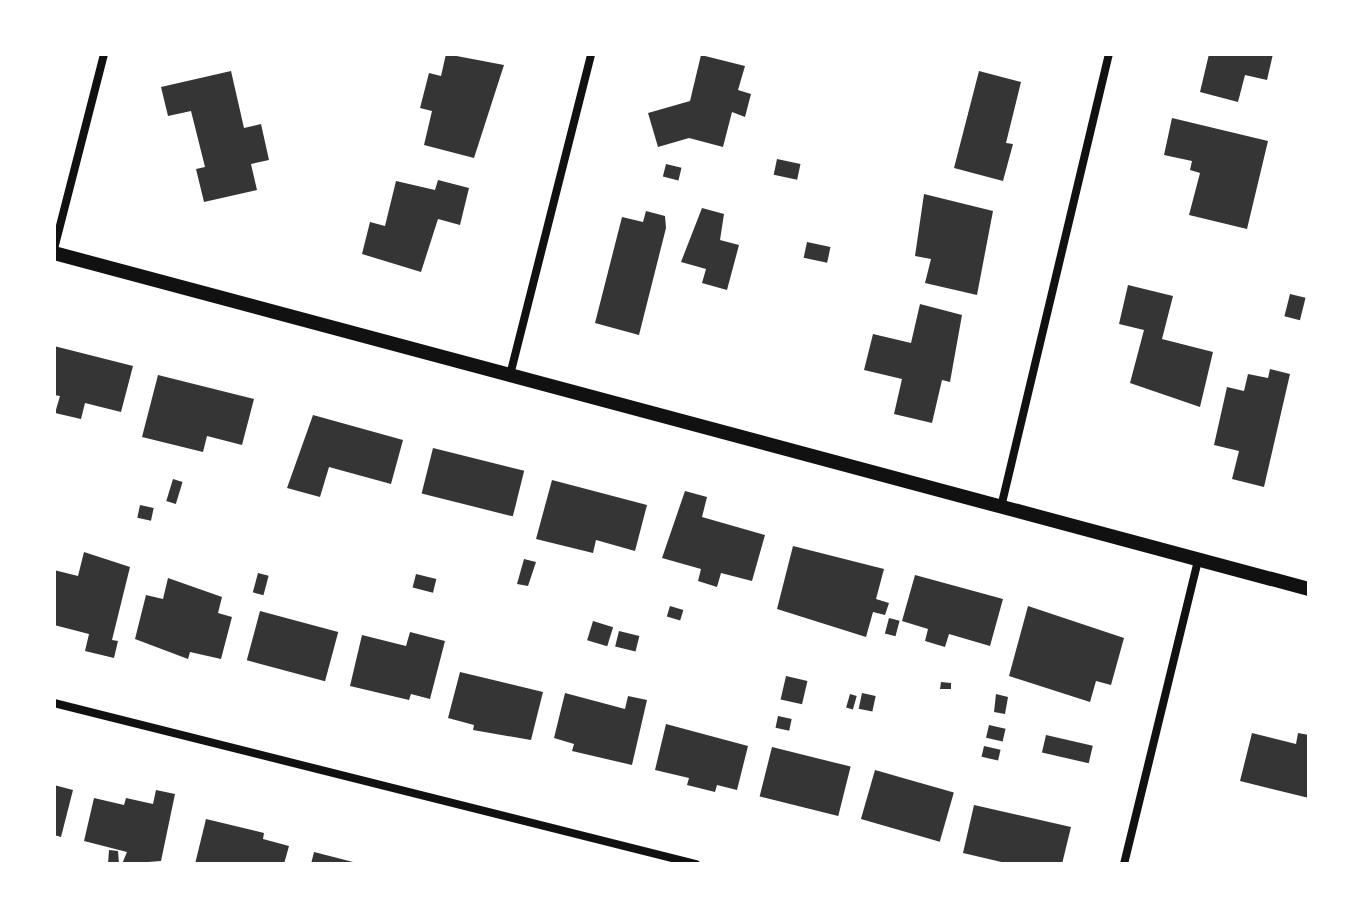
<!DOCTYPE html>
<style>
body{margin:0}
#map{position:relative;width:1363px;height:918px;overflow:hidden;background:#fff;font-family:Bitter,serif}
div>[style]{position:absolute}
.building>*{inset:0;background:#353535;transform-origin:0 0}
.minor>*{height:8px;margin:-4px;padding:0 4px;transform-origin:4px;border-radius:4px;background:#111}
.tertiary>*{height:14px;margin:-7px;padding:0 7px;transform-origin:7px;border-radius:7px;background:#111}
span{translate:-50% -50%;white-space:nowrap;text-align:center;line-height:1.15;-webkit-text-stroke:8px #fff;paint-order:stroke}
.frame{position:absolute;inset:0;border:56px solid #fff;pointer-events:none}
</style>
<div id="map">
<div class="building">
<div style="clip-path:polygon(446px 54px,504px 65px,474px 158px,424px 145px,432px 111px,420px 108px,429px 73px,441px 76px)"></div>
<div style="clip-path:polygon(1209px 54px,1273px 54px,1267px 80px,1245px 75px,1238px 102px,1200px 92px)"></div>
<div style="clip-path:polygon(701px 55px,745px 66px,738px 90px,751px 94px,745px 117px,732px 112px,723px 147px,689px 138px,658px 147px,648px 113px,690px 101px)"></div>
<div style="clip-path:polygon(231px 71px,244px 128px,261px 124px,269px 160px,251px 164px,257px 190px,204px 202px,196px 169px,205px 167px,191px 111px,168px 116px,161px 87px)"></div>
<div style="clip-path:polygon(979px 71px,1021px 82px,1006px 143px,1013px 144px,1003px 181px,954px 168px)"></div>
<div style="clip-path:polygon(1172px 118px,1268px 141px,1247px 229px,1189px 215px,1200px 173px,1190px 170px,1192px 161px,1164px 155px)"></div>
<div style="left:777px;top:159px;width:24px;height:16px;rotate:12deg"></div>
<div style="left:666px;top:164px;width:16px;height:13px;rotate:14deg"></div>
<div style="clip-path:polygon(438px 180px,469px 188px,460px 225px,438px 219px,421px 272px,362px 254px,370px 222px,385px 226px,396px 181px,435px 190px)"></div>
<div style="clip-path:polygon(924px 194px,993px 211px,977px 295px,925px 283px,931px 259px,915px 256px)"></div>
<div style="clip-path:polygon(702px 208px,724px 214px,720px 240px,739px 245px,727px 290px,702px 283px,706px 269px,681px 262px)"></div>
<div style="clip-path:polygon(646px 211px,665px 216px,666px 228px,639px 335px,595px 323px,622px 217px,643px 222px)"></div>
<div style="left:807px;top:242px;width:24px;height:16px;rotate:12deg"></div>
<div style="clip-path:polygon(1128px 285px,1173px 296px,1162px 339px,1213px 352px,1200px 407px,1130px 383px,1144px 330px,1119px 324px)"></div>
<div style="left:1290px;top:294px;width:16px;height:23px;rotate:14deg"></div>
<div style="clip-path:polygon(920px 304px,962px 315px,950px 382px,942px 380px,932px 423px,894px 414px,902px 379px,864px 370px,873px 334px,911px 343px)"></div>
<div style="clip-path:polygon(54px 346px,133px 366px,121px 412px,85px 403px,81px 419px,55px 413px,60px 396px,54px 395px)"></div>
<div style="clip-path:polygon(1270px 369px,1290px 374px,1264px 487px,1232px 479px,1239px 451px,1214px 445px,1227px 387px,1244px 391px,1248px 374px,1268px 378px)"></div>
<div style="clip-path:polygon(158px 375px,254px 399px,242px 445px,207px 436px,203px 452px,142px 437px)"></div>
<div style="clip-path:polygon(313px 415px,403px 440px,391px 484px,329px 467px,320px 497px,287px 488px)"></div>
<div style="left:433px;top:448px;width:94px;height:47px;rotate:14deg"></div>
<div style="left:173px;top:479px;width:10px;height:23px;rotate:17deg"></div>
<div style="clip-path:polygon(552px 480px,647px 505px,635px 551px,596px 540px,593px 553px,536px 539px)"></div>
<div style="clip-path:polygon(685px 491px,707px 497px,702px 517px,765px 535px,752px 581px,721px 573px,717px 587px,698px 581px,701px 569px,662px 558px)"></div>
<div style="left:140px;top:505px;width:14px;height:13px;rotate:12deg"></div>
<div style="clip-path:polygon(793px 546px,884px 569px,876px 599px,889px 603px,885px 615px,873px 612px,866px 637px,777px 609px)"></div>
<div style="clip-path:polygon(84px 552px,130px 567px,112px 640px,118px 641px,114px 658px,85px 651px,89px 634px,54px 625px,54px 570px,78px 576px)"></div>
<div style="clip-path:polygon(524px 559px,536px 562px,528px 586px,517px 584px)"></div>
<div style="left:258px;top:573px;width:11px;height:20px;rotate:15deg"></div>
<div style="left:416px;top:574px;width:21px;height:14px;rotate:14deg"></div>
<div style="clip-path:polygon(915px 575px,1003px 599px,990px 646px,949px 634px,945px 647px,925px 641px,928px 629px,902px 621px)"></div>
<div style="clip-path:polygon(168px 578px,222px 597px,218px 613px,232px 617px,221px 659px,190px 652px,188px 659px,135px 639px,146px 595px,163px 599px)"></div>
<div style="left:670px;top:606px;width:14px;height:11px;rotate:17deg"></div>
<div style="clip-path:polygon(1028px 606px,1124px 638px,1111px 685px,1096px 681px,1090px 702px,1009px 676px)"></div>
<div style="left:260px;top:611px;width:81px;height:51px;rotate:15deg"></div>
<div style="left:889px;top:618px;width:11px;height:16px;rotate:15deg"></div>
<div style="left:593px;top:621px;width:21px;height:20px;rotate:17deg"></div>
<div style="left:619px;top:631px;width:21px;height:16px;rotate:14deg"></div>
<div style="clip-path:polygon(410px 632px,445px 641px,430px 699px,411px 694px,409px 700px,350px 686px,362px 635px,406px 646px)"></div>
<div style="clip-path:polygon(460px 672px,543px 692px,531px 740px,473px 730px,474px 725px,448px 718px)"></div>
<div style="left:786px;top:676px;width:22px;height:24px;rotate:13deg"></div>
<div style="clip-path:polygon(941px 682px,951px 683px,951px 689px,940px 689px)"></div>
<div style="clip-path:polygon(565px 693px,625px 709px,628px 696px,647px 700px,632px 765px,572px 751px,574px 744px,554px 738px)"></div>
<div style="left:862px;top:693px;width:14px;height:16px;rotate:12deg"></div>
<div style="left:850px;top:694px;width:7px;height:14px;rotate:16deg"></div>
<div style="clip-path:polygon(996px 694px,1008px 697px,1005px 714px,994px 712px)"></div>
<div style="left:778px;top:716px;width:14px;height:12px;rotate:12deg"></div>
<div style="clip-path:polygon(666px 724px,748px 746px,737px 790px,717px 785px,715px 792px,687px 785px,689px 778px,655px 770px)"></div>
<div style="left:989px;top:725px;width:17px;height:13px;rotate:13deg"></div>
<div style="clip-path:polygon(1252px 733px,1296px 744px,1298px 733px,1309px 735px,1309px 798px,1240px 781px)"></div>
<div style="left:1046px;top:735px;width:48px;height:18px;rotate:13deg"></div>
<div style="left:984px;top:746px;width:17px;height:11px;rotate:13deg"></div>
<div style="left:772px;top:747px;width:81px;height:51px;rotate:14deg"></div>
<div style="left:875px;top:770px;width:82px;height:51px;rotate:16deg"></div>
<div style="clip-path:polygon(54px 785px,73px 790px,61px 837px,54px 835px)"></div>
<div style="clip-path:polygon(156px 790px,175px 794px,161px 861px,122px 864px,127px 852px,84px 841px,94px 798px,124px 805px,126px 798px,153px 804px)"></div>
<div style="clip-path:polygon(974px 805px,1071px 827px,1062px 864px,1010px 864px,963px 853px)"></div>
<div style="clip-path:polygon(206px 819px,264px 833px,263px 839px,289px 846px,284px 864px,195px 864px)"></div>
<div style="clip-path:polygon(109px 850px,118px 851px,119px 864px,108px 864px)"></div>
<div style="clip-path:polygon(314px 852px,357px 863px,356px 864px,311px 864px)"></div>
</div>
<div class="minor">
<div style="left:54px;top:249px;width:201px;rotate:-75.6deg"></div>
<div style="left:510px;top:375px;width:331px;rotate:-75.8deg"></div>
<div style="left:1001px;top:507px;width:466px;rotate:-76.6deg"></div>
<div style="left:54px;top:703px;width:662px;rotate:14.08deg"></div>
<div style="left:1124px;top:864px;width:313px;rotate:-76.3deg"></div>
</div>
<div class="tertiary">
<div style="left:54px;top:253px;width:1299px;rotate:14.99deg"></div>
</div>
<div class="frame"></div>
</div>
